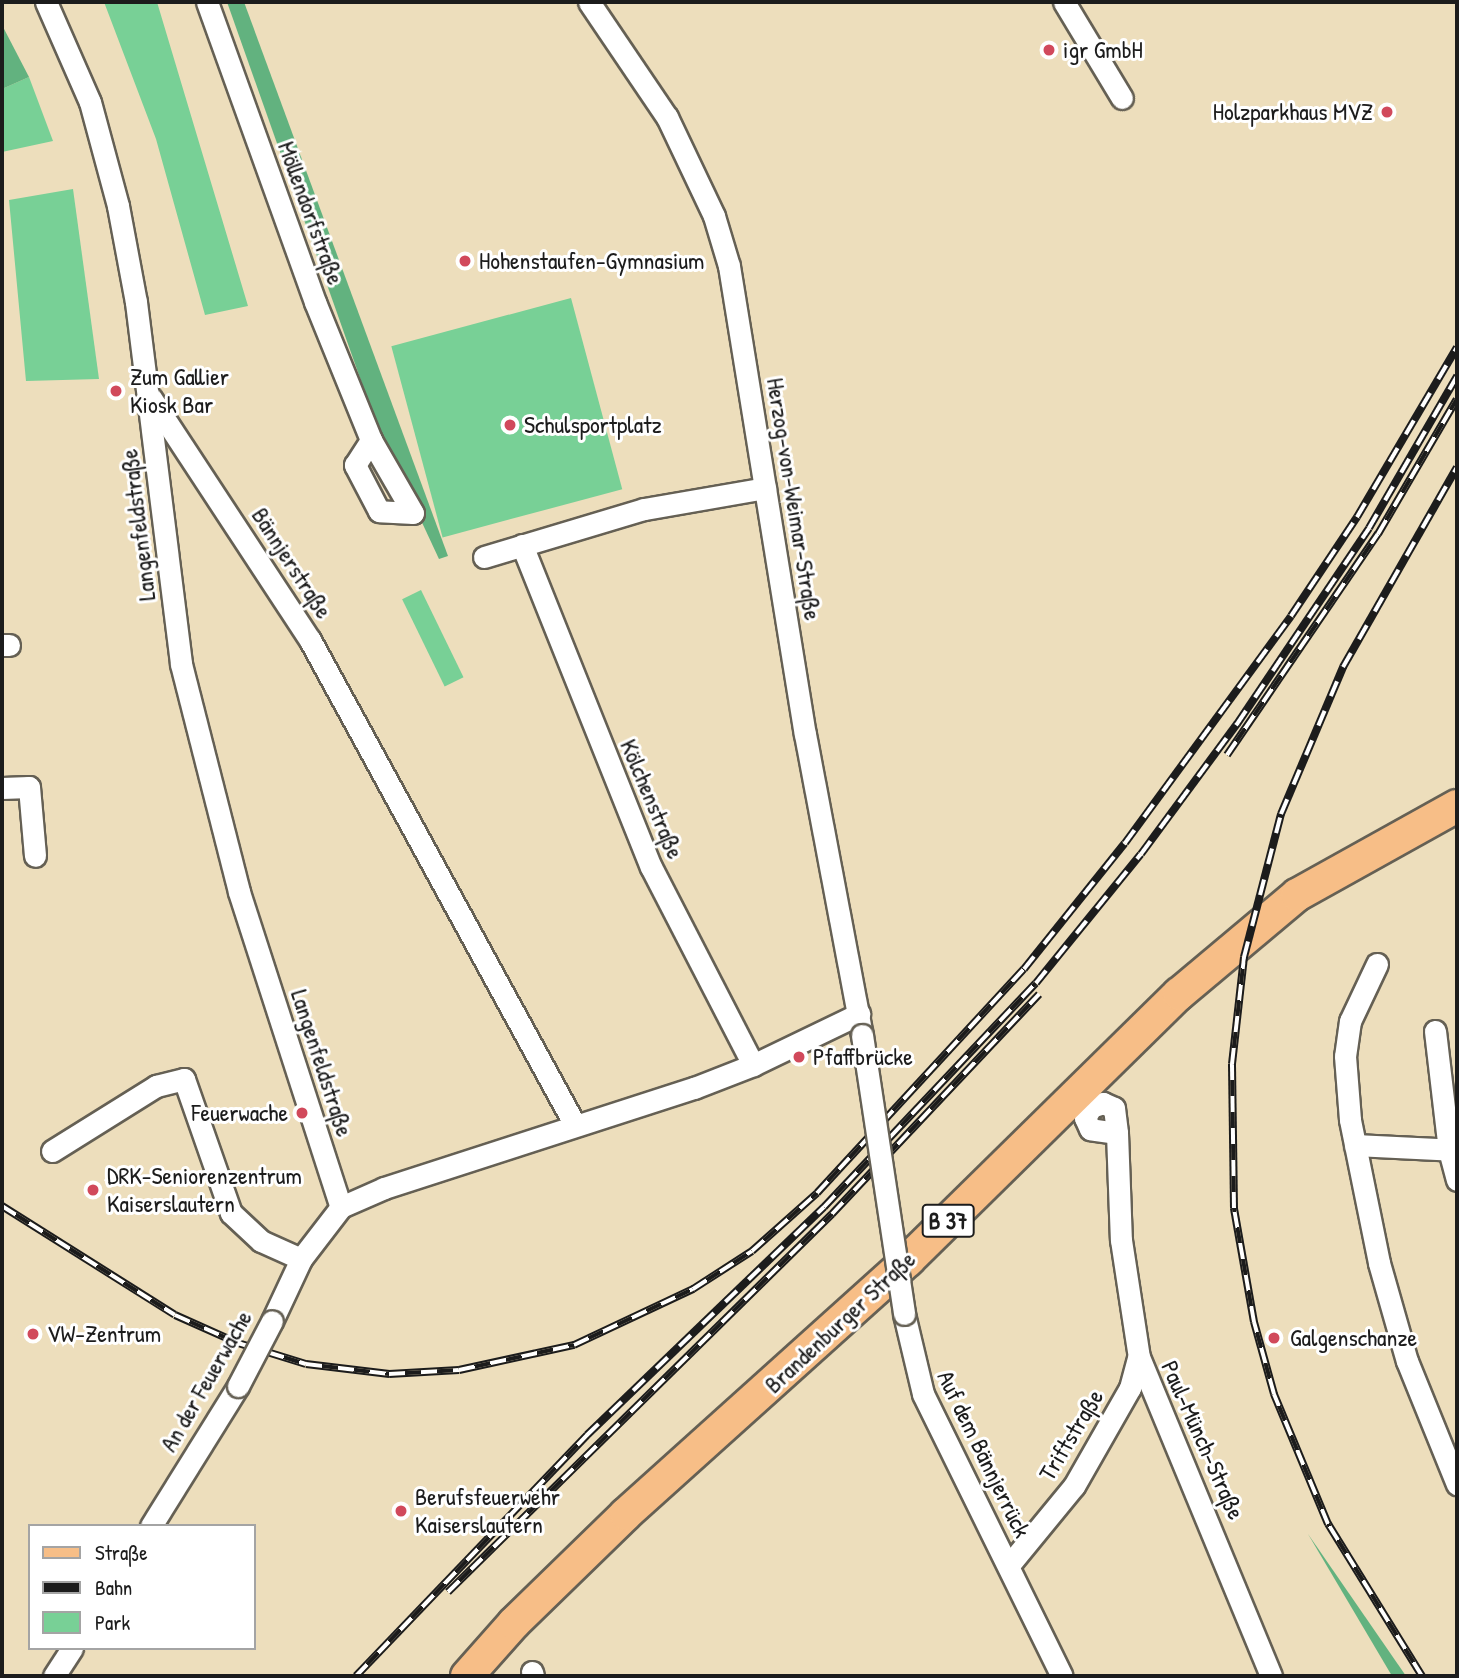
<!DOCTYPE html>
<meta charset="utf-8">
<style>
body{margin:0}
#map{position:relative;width:1459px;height:1678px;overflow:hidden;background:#eddebc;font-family:"Patrick Hand",sans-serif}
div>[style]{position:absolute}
.green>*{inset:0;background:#78d096;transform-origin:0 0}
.forest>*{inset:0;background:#62b27f}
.roads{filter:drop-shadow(2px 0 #656054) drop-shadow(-2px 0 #656054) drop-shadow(0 2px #656054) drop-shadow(0 -2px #656054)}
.street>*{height:21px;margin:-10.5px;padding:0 10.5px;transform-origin:10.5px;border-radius:10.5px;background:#fff}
.primary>*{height:32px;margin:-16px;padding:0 16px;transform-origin:16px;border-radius:16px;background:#f7be87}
.rail>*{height:8px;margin-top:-4px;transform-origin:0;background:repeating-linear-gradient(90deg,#fff 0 16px,#1c1c1c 0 32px);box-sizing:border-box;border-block:2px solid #1c1c1c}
.bridges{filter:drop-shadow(2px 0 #656054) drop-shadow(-2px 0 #656054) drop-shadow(0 2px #656054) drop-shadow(0 -2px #656054)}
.street-bridge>*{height:21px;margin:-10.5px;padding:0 10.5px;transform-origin:10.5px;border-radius:10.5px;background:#fff}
.dots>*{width:19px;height:19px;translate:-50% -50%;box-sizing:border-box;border:4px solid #fff;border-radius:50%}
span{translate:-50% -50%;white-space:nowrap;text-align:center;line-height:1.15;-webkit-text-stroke:6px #fff;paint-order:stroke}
.shield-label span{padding:2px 5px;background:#fff;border:2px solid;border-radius:5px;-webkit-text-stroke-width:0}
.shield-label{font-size:23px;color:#1c1c1c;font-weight:700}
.poi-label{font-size:24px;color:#1c1c1c}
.left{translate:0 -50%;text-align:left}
.right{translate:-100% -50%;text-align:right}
.street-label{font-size:24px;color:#1c1c1c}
.frame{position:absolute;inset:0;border:4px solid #1c1c1c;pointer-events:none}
.legend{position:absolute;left:28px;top:1524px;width:228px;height:126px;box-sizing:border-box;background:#fff;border:2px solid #a4a4a4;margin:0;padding:9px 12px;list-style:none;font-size:21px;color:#1c1c1c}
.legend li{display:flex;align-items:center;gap:14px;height:35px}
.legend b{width:35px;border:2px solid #a4a4a4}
</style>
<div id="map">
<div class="green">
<div style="clip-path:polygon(104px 2px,157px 2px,248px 306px,205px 315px,156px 139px)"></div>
<div style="clip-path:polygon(29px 77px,53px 141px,2px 152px,2px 89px)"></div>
<div style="clip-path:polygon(73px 189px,99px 379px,26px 381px,9px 200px)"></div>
<div style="left:571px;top:298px;width:198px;height:186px;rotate:75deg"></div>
<div style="left:421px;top:590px;width:97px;height:21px;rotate:64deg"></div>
</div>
<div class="forest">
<div style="clip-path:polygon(227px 2px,244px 2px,448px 556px,439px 559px,377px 426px)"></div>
<div style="clip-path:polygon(2px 25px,29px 77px,2px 89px)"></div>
<div style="clip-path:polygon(1308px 1534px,1406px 1676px,1392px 1676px)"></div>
</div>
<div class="roads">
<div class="street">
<div style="left:46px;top:2px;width:109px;rotate:66.3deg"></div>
<div style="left:90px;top:102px;width:108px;rotate:74.9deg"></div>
<div style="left:118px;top:206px;width:98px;rotate:79.4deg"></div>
<div style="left:136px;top:302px;width:365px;rotate:82.9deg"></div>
<div style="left:181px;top:664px;width:235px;rotate:75.7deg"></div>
<div style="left:239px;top:892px;width:331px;rotate:72.1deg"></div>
<div style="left:207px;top:2px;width:319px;rotate:70.2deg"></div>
<div style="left:315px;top:302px;width:149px;rotate:67.9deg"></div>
<div style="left:371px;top:440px;width:84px;rotate:60.1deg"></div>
<div style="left:413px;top:513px;width:34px;rotate:-177deg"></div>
<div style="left:379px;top:511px;width:52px;rotate:-117.6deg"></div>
<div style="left:355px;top:465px;width:30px;rotate:-57deg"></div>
<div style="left:589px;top:2px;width:139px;rotate:55.9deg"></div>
<div style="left:667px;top:117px;width:110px;rotate:64.6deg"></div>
<div style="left:714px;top:216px;width:52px;rotate:73.3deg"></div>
<div style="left:729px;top:266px;width:474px;rotate:80.8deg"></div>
<div style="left:805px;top:734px;width:306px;rotate:79.3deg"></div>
<div style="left:1064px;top:2px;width:112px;rotate:58.9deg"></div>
<div style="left:151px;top:398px;width:290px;rotate:56.7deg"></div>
<div style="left:310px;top:640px;width:553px;rotate:61.35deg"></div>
<div style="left:522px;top:545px;width:347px;rotate:68.2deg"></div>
<div style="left:651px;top:867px;width:223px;rotate:62.7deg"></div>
<div style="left:484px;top:557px;width:167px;rotate:-16.7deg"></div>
<div style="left:644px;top:509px;width:123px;rotate:-9.8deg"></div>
<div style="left:2px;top:645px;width:7px"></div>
<div style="left:2px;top:788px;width:27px;rotate:-2deg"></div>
<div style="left:29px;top:787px;width:69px;rotate:85deg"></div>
<div style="left:1377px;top:964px;width:63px;rotate:115.3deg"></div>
<div style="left:1350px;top:1021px;width:35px;rotate:98deg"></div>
<div style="left:1345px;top:1056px;width:64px;rotate:85.5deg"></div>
<div style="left:1350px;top:1120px;width:146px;rotate:78.5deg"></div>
<div style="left:1379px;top:1263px;width:102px;rotate:74.1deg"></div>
<div style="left:1407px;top:1361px;width:133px;rotate:67.9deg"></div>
<div style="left:1435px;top:1031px;width:120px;rotate:83.3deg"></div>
<div style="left:1449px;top:1150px;width:31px;rotate:75deg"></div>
<div style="left:1103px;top:1103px;width:12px;rotate:24deg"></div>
<div style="left:1114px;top:1108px;width:25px;rotate:83deg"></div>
<div style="left:1117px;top:1133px;width:27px;rotate:-172deg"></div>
<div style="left:1090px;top:1129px;width:12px;rotate:-114deg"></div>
<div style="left:1085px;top:1118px;width:13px;rotate:-61deg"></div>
<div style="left:1091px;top:1107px;width:13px;rotate:-18deg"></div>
<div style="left:1117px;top:1133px;width:107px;rotate:87.9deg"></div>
<div style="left:1121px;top:1240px;width:118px;rotate:81.3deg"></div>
<div style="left:1139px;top:1357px;width:345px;rotate:67.5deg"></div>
<div style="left:1355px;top:1145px;width:102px;rotate:2.8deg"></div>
<div style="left:52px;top:1151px;width:123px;rotate:-32deg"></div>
<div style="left:156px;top:1086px;width:29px;rotate:-14deg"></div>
<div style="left:184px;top:1079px;width:142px;rotate:70.7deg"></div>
<div style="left:231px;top:1213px;width:41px;rotate:43deg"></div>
<div style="left:261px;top:1241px;width:44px;rotate:24.2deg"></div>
<div style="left:904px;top:1314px;width:82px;rotate:76.6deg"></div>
<div style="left:923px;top:1394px;width:314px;rotate:63.8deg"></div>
<div style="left:272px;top:1321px;width:68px;rotate:-64.9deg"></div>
<div style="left:301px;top:1259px;width:66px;rotate:-52.4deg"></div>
<div style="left:341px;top:1207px;width:47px;rotate:-23.8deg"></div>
<div style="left:384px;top:1188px;width:326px;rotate:-17.9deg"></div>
<div style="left:694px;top:1088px;width:63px;rotate:-21.3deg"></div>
<div style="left:753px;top:1065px;width:118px;rotate:-25.7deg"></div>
<div style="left:151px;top:1526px;width:165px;rotate:-58.1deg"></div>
<div style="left:1009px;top:1565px;width:102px;rotate:-50.6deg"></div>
<div style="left:1074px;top:1486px;width:113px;rotate:-60.3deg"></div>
<div style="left:1130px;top:1388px;width:31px;rotate:-75deg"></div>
<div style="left:532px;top:1672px;width:4px;rotate:76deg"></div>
<div style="left:54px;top:1676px;width:33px;rotate:-57deg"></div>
</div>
<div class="primary">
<div style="left:467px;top:1676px;width:71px;rotate:-48.4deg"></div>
<div style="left:514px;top:1623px;width:156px;rotate:-44.2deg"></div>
<div style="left:626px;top:1514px;width:380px;rotate:-42deg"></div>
<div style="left:908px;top:1260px;width:380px;rotate:-44.5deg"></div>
<div style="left:1179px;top:994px;width:154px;rotate:-40deg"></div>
<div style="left:1297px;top:895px;width:183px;rotate:-29.1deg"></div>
</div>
</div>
<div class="rail">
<div style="left:1227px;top:755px;width:268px;rotate:-55.7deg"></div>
<div style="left:1378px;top:534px;width:156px;rotate:-59.7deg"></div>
<div style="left:2px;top:1206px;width:204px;rotate:32.2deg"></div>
<div style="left:175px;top:1315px;width:69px;rotate:24deg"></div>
<div style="left:238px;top:1343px;width:71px;rotate:17.2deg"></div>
<div style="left:306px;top:1364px;width:84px;rotate:6.9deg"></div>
<div style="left:389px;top:1374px;width:70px;rotate:-3.3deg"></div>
<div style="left:459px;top:1370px;width:118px;rotate:-12.3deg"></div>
<div style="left:574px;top:1345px;width:132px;rotate:-25.2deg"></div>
<div style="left:693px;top:1289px;width:70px;rotate:-32.8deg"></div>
<div style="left:752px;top:1251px;width:87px;rotate:-41.7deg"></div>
<div style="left:817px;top:1193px;width:305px;rotate:-47.3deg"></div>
<div style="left:1024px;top:969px;width:161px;rotate:-51.3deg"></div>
<div style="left:1125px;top:843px;width:281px;rotate:-53.8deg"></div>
<div style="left:1291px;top:616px;width:119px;rotate:-56.3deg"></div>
<div style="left:1357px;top:517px;width:197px;rotate:-59.5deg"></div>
<div style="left:448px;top:1592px;width:539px;rotate:-44.55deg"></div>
<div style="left:832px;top:1214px;width:302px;rotate:-46.7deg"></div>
<div style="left:356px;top:1676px;width:334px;rotate:-46.2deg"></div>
<div style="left:587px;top:1435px;width:329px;rotate:-43.9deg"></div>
<div style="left:824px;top:1207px;width:308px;rotate:-46.6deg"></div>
<div style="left:1036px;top:983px;width:166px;rotate:-50.9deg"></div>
<div style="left:1141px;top:854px;width:162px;rotate:-53.6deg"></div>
<div style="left:1237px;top:724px;width:236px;rotate:-56deg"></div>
<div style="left:1369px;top:528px;width:176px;rotate:-59.9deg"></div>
<div style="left:1422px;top:1676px;width:179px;rotate:-121.7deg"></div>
<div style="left:1328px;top:1524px;width:141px;rotate:-112.6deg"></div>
<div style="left:1274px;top:1394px;width:75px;rotate:-105.5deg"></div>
<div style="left:1254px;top:1322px;width:116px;rotate:-100deg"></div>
<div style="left:1234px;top:1208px;width:144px;rotate:-90.8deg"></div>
<div style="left:1232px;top:1064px;width:108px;rotate:-83.6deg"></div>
<div style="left:1244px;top:957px;width:148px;rotate:-75.5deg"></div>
<div style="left:1281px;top:814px;width:160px;rotate:-67.1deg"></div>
<div style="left:1343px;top:667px;width:230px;rotate:-60.3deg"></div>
</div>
<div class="bridges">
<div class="street-bridge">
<div style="left:862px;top:1035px;width:282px;rotate:81.4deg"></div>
<div style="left:238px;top:1386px;width:73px;rotate:-62.4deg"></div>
</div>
</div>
<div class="dots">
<div style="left:1049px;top:50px;background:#d1495b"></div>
<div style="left:1387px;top:112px;background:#d1495b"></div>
<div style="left:465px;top:261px;background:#d1495b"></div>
<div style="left:116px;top:391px;background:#d1495b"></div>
<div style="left:510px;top:425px;background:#d1495b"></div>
<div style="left:799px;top:1057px;background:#d1495b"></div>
<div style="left:302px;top:1113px;background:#d1495b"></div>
<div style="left:93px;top:1190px;background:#d1495b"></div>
<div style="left:33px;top:1334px;background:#d1495b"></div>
<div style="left:1274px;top:1338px;background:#d1495b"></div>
<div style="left:401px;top:1511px;background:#d1495b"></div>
</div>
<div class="shield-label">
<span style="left:948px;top:1221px">B 37</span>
</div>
<div class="poi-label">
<span class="left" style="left:1063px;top:50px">igr GmbH</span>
<span class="right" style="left:1373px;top:112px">Holzparkhaus MVZ</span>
<span class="left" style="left:479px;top:261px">Hohenstaufen-Gymnasium</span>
<span class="left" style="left:130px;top:391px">Zum Gallier<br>Kiosk Bar</span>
<span class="left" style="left:524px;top:425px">Schulsportplatz</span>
<span class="left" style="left:813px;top:1057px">Pfaffbrücke</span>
<span class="right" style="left:288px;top:1113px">Feuerwache</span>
<span class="left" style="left:107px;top:1190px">DRK-Seniorenzentrum<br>Kaiserslautern</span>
<span class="left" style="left:47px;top:1334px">VW-Zentrum</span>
<span class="left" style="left:1290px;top:1338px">Galgenschanze</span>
<span class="left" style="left:415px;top:1511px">Berufsfeuerwehr<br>Kaiserslautern</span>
</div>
<div class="street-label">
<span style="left:311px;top:213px;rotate:70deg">Möllendorfstraße</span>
<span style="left:794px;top:499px;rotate:81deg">Herzog-von-Weimar-Straße</span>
<span style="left:138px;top:525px;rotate:-97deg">Langenfeldstraße</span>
<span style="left:292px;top:563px;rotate:57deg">Bännjerstraße</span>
<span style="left:652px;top:799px;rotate:67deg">Kölchenstraße</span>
<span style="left:322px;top:1063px;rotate:72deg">Langenfeldstraße</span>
<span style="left:840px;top:1322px;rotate:-43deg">Brandenburger Straße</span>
<span style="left:206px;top:1381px;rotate:-60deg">An der Feuerwache</span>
<span style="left:1071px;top:1435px;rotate:-59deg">Triftstraße</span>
<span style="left:1203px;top:1440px;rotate:66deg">Paul-Münch-Straße</span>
<span style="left:984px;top:1454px;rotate:64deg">Auf dem Bännjerrück</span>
</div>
<div class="frame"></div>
<ul class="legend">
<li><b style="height:9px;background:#f7be87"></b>Straße</li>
<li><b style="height:9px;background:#1c1c1c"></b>Bahn</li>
<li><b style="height:19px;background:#78d096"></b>Park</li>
</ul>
</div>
